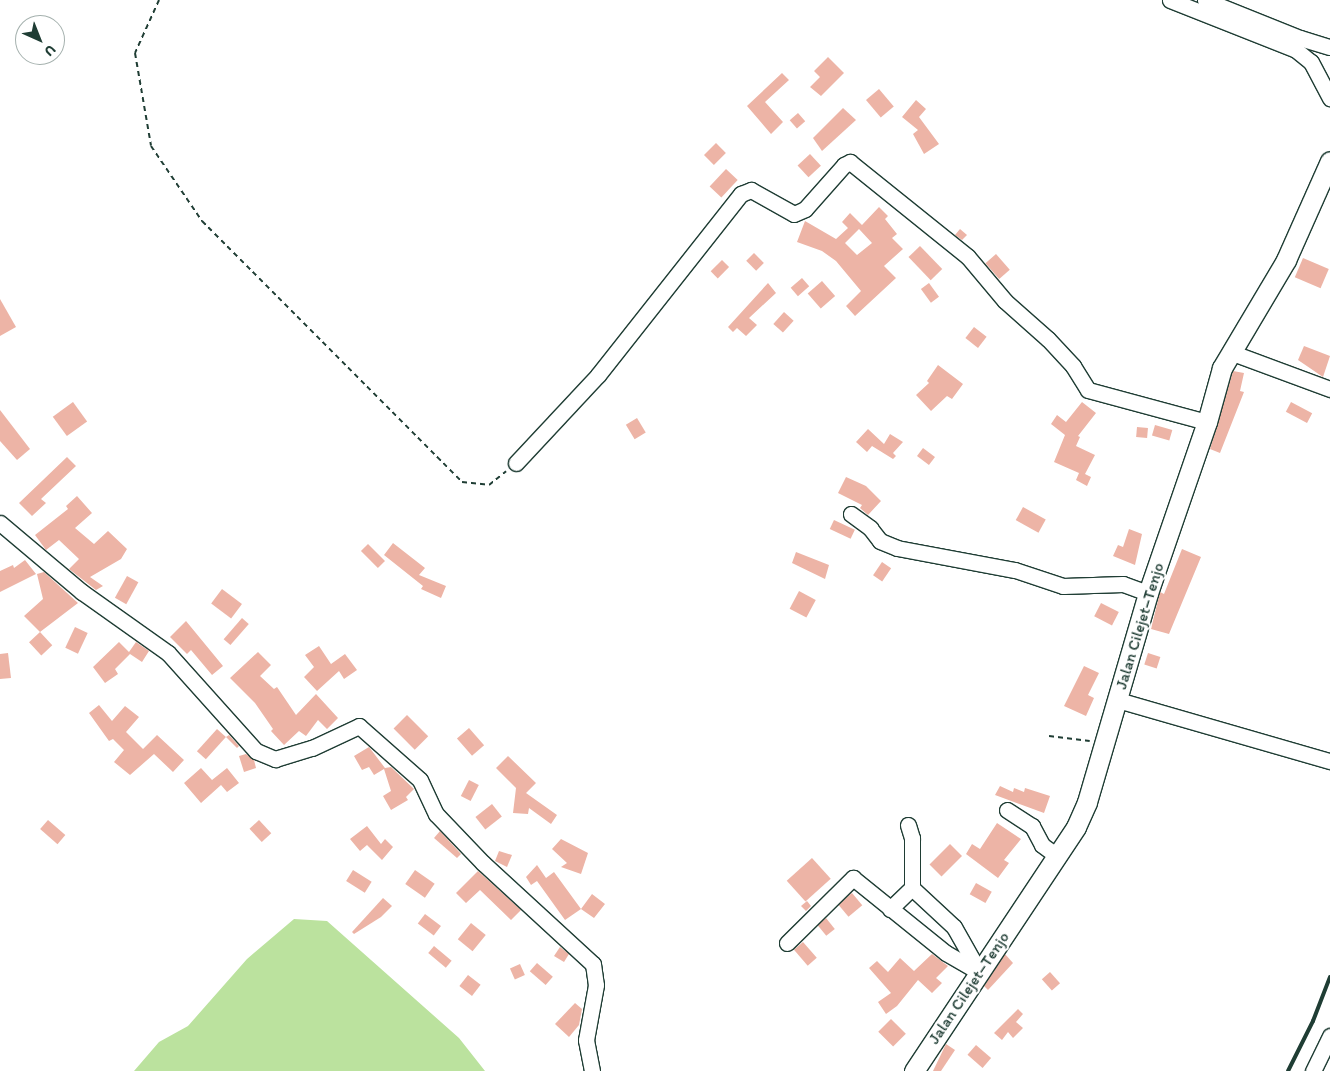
<!DOCTYPE html>
<meta charset="utf-8">
<style>
body{margin:0}
#map{position:relative;width:1330px;height:1071px;overflow:hidden;background:#fff;font-family:Itim,sans-serif}
div>[style]{position:absolute}
.green>*{inset:0;background:#bbe29e}
.building>*{inset:0;background:#edb4a6;transform-origin:0 0}
.path>*{height:2px;margin-top:-1px;transform-origin:0;background:repeating-linear-gradient(90deg,#1f3d34 0 5px,transparent 0 9px)}
.roads{filter:drop-shadow(1px 0 #1f3d34) drop-shadow(-1px 0 #1f3d34) drop-shadow(0 1px #1f3d34) drop-shadow(0 -1px #1f3d34)}
.minor>*{height:15px;margin:-7.5px;padding:0 7.5px;transform-origin:7.5px;border-radius:7.5px;background:#fff}
.major>*{height:19px;margin:-9.5px;padding:0 9.5px;transform-origin:9.5px;border-radius:9.5px;background:#fff}
.rail>*{height:4px;margin:-2px;padding:0 2px;transform-origin:2px;border-radius:2px;background:#1f3d34}
span{translate:-50% -50%;white-space:nowrap;text-align:center;line-height:1.15;-webkit-text-stroke:4.5px #fff;paint-order:stroke}
.street-label{font-size:16px;color:#1f3d34}
.north{position:absolute;left:15px;top:15px;width:50px;height:50px;box-sizing:border-box;background:#fff;border:1px solid #a5b1ae;border-radius:50%;rotate:136deg;font-size:14px;font-weight:700;line-height:20px;text-align:center;color:#1f3d34}
.north::after{content:'';display:block;margin:auto;width:18px;height:22px;background:#1f3d34;clip-path:polygon(50% 0,100% 100%,50% 72%,0 100%)}
</style>
<div id="map">
<div class="green">
<div style="clip-path:polygon(294px 919px,327px 921px,459px 1038px,485px 1071px,134px 1071px,159px 1042px,188px 1026px,247px 959px)"></div>
</div>
<div class="building">
<div style="clip-path:polygon(828px 57px,844px 73px,821px 96px,810px 87px,820px 77px,814px 71px)"></div>
<div style="clip-path:polygon(782px 73px,789px 80px,765px 102px,783px 122px,771px 134px,747px 106px)"></div>
<div style="left:879px;top:89px;width:23px;height:17px;rotate:50deg"></div>
<div style="clip-path:polygon(916px 100px,926px 109px,919px 117px,939px 144px,924px 154px,913px 134px,918px 130px,902px 117px)"></div>
<div style="clip-path:polygon(843px 108px,856px 120px,822px 151px,813px 138px)"></div>
<div style="left:798px;top:113px;width:11px;height:11px;rotate:49deg"></div>
<div style="left:716px;top:143px;width:14px;height:17px;rotate:45deg"></div>
<div style="left:810px;top:154px;width:16px;height:17px;rotate:47deg"></div>
<div style="left:726px;top:169px;width:16px;height:24px;rotate:43deg"></div>
<div style="clip-path:polygon(evenodd,879px 207px,888px 216px,885px 219px,897px 234px,892px 238px,903px 249px,884px 266px,896px 278px,855px 316px,846px 306px,861px 291px,836px 261px,822px 251px,797px 242px,805px 221px,836px 239px,848px 228px,842px 222px,850px 213px,862px 225px,879px 207px,859px 229px,872px 243px,857px 255px,845px 243px,859px 229px)"></div>
<div style="clip-path:polygon(960px 229px,967px 235px,962px 240px,955px 235px)"></div>
<div style="left:920px;top:246px;width:32px;height:16px;rotate:46deg"></div>
<div style="left:754px;top:253px;width:14px;height:11px;rotate:45deg"></div>
<div style="left:996px;top:254px;width:21px;height:14px;rotate:49deg"></div>
<div style="left:1303px;top:258px;width:28px;height:21px;rotate:23deg"></div>
<div style="left:722px;top:260px;width:10px;height:16px;rotate:45deg"></div>
<div style="left:802px;top:278px;width:11px;height:15px;rotate:49deg"></div>
<div style="left:822px;top:281px;width:20px;height:19px;rotate:49deg"></div>
<div style="clip-path:polygon(768px 283px,776px 293px,749px 318px,757px 325px,746px 336px,737px 328px,733px 332px,728px 327px)"></div>
<div style="left:929px;top:283px;width:17px;height:10px;rotate:54deg"></div>
<div style="clip-path:polygon(0 299px,16px 327px,0 336px)"></div>
<div style="left:784px;top:312px;width:13px;height:16px;rotate:42deg"></div>
<div style="left:974px;top:327px;width:16px;height:14px;rotate:38deg"></div>
<div style="clip-path:polygon(1304px 346px,1330px 356px,1323px 377px,1298px 360px)"></div>
<div style="clip-path:polygon(938px 365px,963px 384px,952px 399px,947px 396px,931px 411px,916px 395px,929px 383px,927px 381px)"></div>
<div style="clip-path:polygon(1233px 371px,1244px 373px,1240px 391px,1244px 392px,1220px 453px,1210px 449px)"></div>
<div style="left:73px;top:402px;width:24px;height:25px;rotate:54deg"></div>
<div style="clip-path:polygon(1082px 402px,1096px 413px,1078px 436px,1080px 437px,1076px 446px,1095px 455px,1085px 474px,1091px 477px,1087px 486px,1076px 480px,1079px 473px,1054px 462px,1065px 435px,1051px 424px,1057px 415px,1066px 422px)"></div>
<div style="left:1291px;top:402px;width:24px;height:11px;rotate:28deg"></div>
<div style="clip-path:polygon(0 410px,30px 449px,17px 460px,0 441px)"></div>
<div style="left:637px;top:418px;width:17px;height:13px;rotate:59deg"></div>
<div style="left:1155px;top:425px;width:18px;height:11px;rotate:16deg"></div>
<div style="left:1137px;top:427px;width:11px;height:10px;rotate:5deg"></div>
<div style="clip-path:polygon(868px 429px,884px 444px,890px 434px,903px 442px,893px 453px,896px 456px,893px 459px,872px 446px,867px 452px,856px 442px)"></div>
<div style="left:923px;top:448px;width:15px;height:10px;rotate:37deg"></div>
<div style="clip-path:polygon(67px 457px,76px 466px,41px 499px,46px 503px,32px 516px,19px 503px)"></div>
<div style="clip-path:polygon(846px 477px,866px 486px,881px 501px,868px 515px,860px 508px,862px 505px,838px 493px)"></div>
<div style="clip-path:polygon(77px 496px,92px 513px,75px 528px,94px 544px,108px 531px,127px 549px,121px 559px,90px 577px,103px 586px,96px 590px,69px 569px,79px 559px,59px 540px,46px 550px,35px 535px,68px 509px,66px 506px)"></div>
<div style="left:1023px;top:507px;width:26px;height:15px;rotate:29deg"></div>
<div style="left:834px;top:520px;width:23px;height:10px;rotate:25deg"></div>
<div style="clip-path:polygon(1129px 529px,1142px 534px,1135px 565px,1113px 556px,1118px 545px,1123px 547px)"></div>
<div style="clip-path:polygon(393px 543px,425px 568px,419px 575px,446px 586px,441px 598px,421px 589px,423px 586px,384px 555px)"></div>
<div style="left:368px;top:544px;width:24px;height:10px;rotate:45deg"></div>
<div style="clip-path:polygon(1182px 549px,1201px 557px,1169px 634px,1151px 629px,1160px 592px,1164px 594px)"></div>
<div style="clip-path:polygon(796px 552px,829px 565px,825px 579px,792px 563px)"></div>
<div style="clip-path:polygon(25px 560px,36px 574px,0 592px,0 571px,13px 565px,14px 568px)"></div>
<div style="left:882px;top:562px;width:11px;height:16px;rotate:34deg"></div>
<div style="clip-path:polygon(44px 572px,78px 603px,40px 632px,24px 616px,43px 599px,37px 574px)"></div>
<div style="left:127px;top:576px;width:13px;height:25px;rotate:29deg"></div>
<div style="left:222px;top:589px;width:25px;height:18px;rotate:37deg"></div>
<div style="left:799px;top:591px;width:19px;height:20px;rotate:28deg"></div>
<div style="left:1101px;top:603px;width:20px;height:15px;rotate:27deg"></div>
<div style="left:242px;top:618px;width:9px;height:28px;rotate:41deg"></div>
<div style="clip-path:polygon(186px 621px,223px 666px,212px 675px,191px 650px,187px 654px,170px 637px)"></div>
<div style="left:75px;top:627px;width:14px;height:23px;rotate:25deg"></div>
<div style="left:40px;top:632px;width:18px;height:15px;rotate:47deg"></div>
<div style="clip-path:polygon(119px 642px,129px 652px,136px 642px,149px 651px,142px 662px,130px 654px,115px 669px,118px 674px,105px 683px,93px 667px)"></div>
<div style="clip-path:polygon(319px 646px,331px 664px,345px 654px,357px 670px,344px 679px,339px 671px,317px 691px,304px 677px,314px 667px,305px 655px)"></div>
<div style="clip-path:polygon(258px 652px,271px 665px,260px 676px,274px 689px,277px 687px,296px 715px,316px 694px,338px 718px,327px 729px,318px 720px,306px 736px,299px 731px,284px 745px,271px 731px,273px 729px,255px 703px,230px 678px)"></div>
<div style="clip-path:polygon(8px 653px,11px 678px,0 679px,0 654px)"></div>
<div style="left:1148px;top:653px;width:13px;height:12px;rotate:18deg"></div>
<div style="clip-path:polygon(1084px 666px,1099px 673px,1088px 695px,1094px 698px,1086px 716px,1064px 706px)"></div>
<div style="clip-path:polygon(99px 705px,112px 721px,125px 706px,139px 717px,126px 732px,143px 749px,157px 735px,184px 760px,173px 772px,154px 754px,130px 775px,114px 762px,124px 750px,113px 739px,109px 741px,89px 713px)"></div>
<div style="left:407px;top:715px;width:30px;height:19px;rotate:45deg"></div>
<div style="left:469px;top:728px;width:23px;height:16px;rotate:49deg"></div>
<div style="left:217px;top:729px;width:12px;height:30px;rotate:42deg"></div>
<div style="clip-path:polygon(229px 735px,239px 746px,237px 748px,226px 737px)"></div>
<div style="clip-path:polygon(369px 747px,385px 768px,391px 767px,414px 789px,406px 797px,408px 800px,391px 810px,383px 796px,391px 791px,384px 769px,374px 775px,369px 767px,362px 770px,354px 756px)"></div>
<div style="clip-path:polygon(246px 754px,254px 760px,256px 768px,244px 772px,239px 756px)"></div>
<div style="clip-path:polygon(508px 756px,536px 783px,526px 793px,557px 815px,551px 824px,529px 808px,528px 814px,513px 813px,516px 788px,496px 768px)"></div>
<div style="clip-path:polygon(201px 768px,212px 780px,227px 768px,239px 783px,227px 792px,221px 785px,201px 803px,184px 783px)"></div>
<div style="left:469px;top:780px;width:11px;height:18px;rotate:27deg"></div>
<div style="clip-path:polygon(1000px 786px,1013px 792px,1014px 788px,1024px 792px,1025px 788px,1050px 796px,1044px 813px,995px 795px)"></div>
<div style="left:492px;top:804px;width:16px;height:21px;rotate:52deg"></div>
<div style="left:48px;top:820px;width:23px;height:12px;rotate:41deg"></div>
<div style="left:259px;top:820px;width:18px;height:13px;rotate:47deg"></div>
<div style="clip-path:polygon(997px 823px,1021px 839px,1004px 860px,1009px 863px,998px 878px,966px 854px,972px 844px,980px 849px)"></div>
<div style="clip-path:polygon(367px 826px,381px 844px,385px 839px,393px 847px,382px 860px,367px 845px,360px 851px,350px 839px)"></div>
<div style="clip-path:polygon(440px 831px,461px 854px,457px 858px,434px 838px)"></div>
<div style="clip-path:polygon(561px 839px,588px 853px,581px 874px,561px 867px,567px 863px,552px 849px)"></div>
<div style="left:950px;top:844px;width:17px;height:29px;rotate:45deg"></div>
<div style="clip-path:polygon(499px 851px,512px 855px,507px 867px,495px 861px)"></div>
<div style="left:812px;top:858px;width:28px;height:34px;rotate:48deg"></div>
<div style="clip-path:polygon(537px 865px,546px 878px,554px 872px,581px 909px,592px 894px,605px 904px,594px 918px,581px 909px,565px 920px,537px 881px,531px 885px,526px 877px)"></div>
<div style="left:353px;top:870px;width:22px;height:13px;rotate:32deg"></div>
<div style="left:415px;top:870px;width:24px;height:17px;rotate:35deg"></div>
<div style="clip-path:polygon(478px 871px,521px 910px,511px 920px,480px 890px,466px 903px,456px 893px)"></div>
<div style="left:976px;top:883px;width:18px;height:13px;rotate:29deg"></div>
<div style="left:852px;top:893px;width:16px;height:18px;rotate:50deg"></div>
<div style="clip-path:polygon(383px 898px,392px 906px,381px 917px,354px 934px,352px 932px)"></div>
<div style="clip-path:polygon(807px 901px,811px 906px,806px 911px,801px 906px)"></div>
<div style="left:425px;top:914px;width:20px;height:12px;rotate:37deg"></div>
<div style="left:826px;top:918px;width:14px;height:11px;rotate:51deg"></div>
<div style="left:471px;top:923px;width:19px;height:21px;rotate:39deg"></div>
<div style="left:803px;top:942px;width:21px;height:12px;rotate:49deg"></div>
<div style="left:434px;top:946px;width:23px;height:9px;rotate:40deg"></div>
<div style="clip-path:polygon(560px 947px,569px 954px,564px 962px,554px 956px)"></div>
<div style="clip-path:polygon(932px 954px,948px 966px,936px 978px,942px 983px,932px 993px,918px 980px,897px 1006px,886px 1014px,878px 1002px,891px 993px,869px 968px,877px 961px,888px 972px,900px 958px,914px 971px)"></div>
<div style="clip-path:polygon(1005px 954px,1013px 963px,988px 990px,984px 986px)"></div>
<div style="left:537px;top:963px;width:21px;height:11px;rotate:41deg"></div>
<div style="left:520px;top:964px;width:12px;height:11px;rotate:66deg"></div>
<div style="left:1050px;top:972px;width:15px;height:11px;rotate:48deg"></div>
<div style="left:468px;top:975px;width:16px;height:14px;rotate:38deg"></div>
<div style="clip-path:polygon(575px 1003px,582px 1009px,579px 1025px,569px 1037px,555px 1024px)"></div>
<div style="clip-path:polygon(1018px 1009px,1023px 1014px,1016px 1022px,1023px 1028px,1013px 1038px,1008px 1032px,1002px 1040px,994px 1033px)"></div>
<div style="left:891px;top:1019px;width:21px;height:18px;rotate:45deg"></div>
<div style="clip-path:polygon(946px 1044px,955px 1050px,941px 1071px,933px 1071px)"></div>
<div style="left:976px;top:1045px;width:20px;height:13px;rotate:41deg"></div>
</div>
<div class="path">
<div style="left:159px;top:0;width:58px;rotate:114.4deg"></div>
<div style="left:135px;top:53px;width:94px;rotate:80.2deg"></div>
<div style="left:151px;top:146px;width:91px;rotate:55.8deg"></div>
<div style="left:202px;top:221px;width:368px;rotate:45.1deg"></div>
<div style="left:462px;top:482px;width:27px;rotate:6deg"></div>
<div style="left:489px;top:485px;width:22px;rotate:-39deg"></div>
<div style="left:1049px;top:736px;width:41px;rotate:7deg"></div>
</div>
<div class="roads">
<div class="minor">
<div style="left:1170px;top:0;width:136px;rotate:21.6deg"></div>
<div style="left:1296px;top:50px;width:19px;rotate:39deg"></div>
<div style="left:1311px;top:62px;width:41px;rotate:62.2deg"></div>
<div style="left:1205px;top:0;width:102px;rotate:21.8deg"></div>
<div style="left:1300px;top:38px;width:31px;rotate:17deg"></div>
<div style="left:1230px;top:352px;width:107px;rotate:20.3deg"></div>
<div style="left:516px;top:463px;width:120px;rotate:-47deg"></div>
<div style="left:598px;top:375px;width:231px;rotate:-51.7deg"></div>
<div style="left:741px;top:194px;width:11px;rotate:-22deg"></div>
<div style="left:751px;top:190px;width:49px;rotate:29.2deg"></div>
<div style="left:794px;top:214px;width:12px;rotate:-24deg"></div>
<div style="left:805px;top:209px;width:59px;rotate:-48.4deg"></div>
<div style="left:844px;top:165px;width:7px;rotate:-27deg"></div>
<div style="left:850px;top:162px;width:151px;rotate:38.8deg"></div>
<div style="left:968px;top:257px;width:57px;rotate:49.9deg"></div>
<div style="left:1005px;top:301px;width:57px;rotate:41.5deg"></div>
<div style="left:1048px;top:339px;width:37px;rotate:47deg"></div>
<div style="left:1073px;top:366px;width:28px;rotate:58deg"></div>
<div style="left:1088px;top:390px;width:123px;rotate:15.1deg"></div>
<div style="left:851px;top:514px;width:24px;rotate:36deg"></div>
<div style="left:870px;top:528px;width:16px;rotate:52deg"></div>
<div style="left:880px;top:541px;width:18px;rotate:22deg"></div>
<div style="left:897px;top:548px;width:120px;rotate:10.6deg"></div>
<div style="left:1015px;top:570px;width:51px;rotate:18.4deg"></div>
<div style="left:1063px;top:586px;width:60px;rotate:-1.9deg"></div>
<div style="left:1123px;top:584px;width:27px;rotate:20deg"></div>
<div style="left:0;top:523px;width:107px;rotate:40.1deg"></div>
<div style="left:82px;top:592px;width:105px;rotate:35.3deg"></div>
<div style="left:168px;top:653px;width:132px;rotate:48.1deg"></div>
<div style="left:256px;top:751px;width:21px;rotate:23deg"></div>
<div style="left:275px;top:759px;width:39px;rotate:-17deg"></div>
<div style="left:312px;top:748px;width:52px;rotate:-25.1deg"></div>
<div style="left:359px;top:726px;width:81px;rotate:41.5deg"></div>
<div style="left:420px;top:780px;width:38px;rotate:65deg"></div>
<div style="left:436px;top:814px;width:68px;rotate:46.2deg"></div>
<div style="left:483px;top:863px;width:149px;rotate:42.6deg"></div>
<div style="left:593px;top:964px;width:21px;rotate:82deg"></div>
<div style="left:596px;top:985px;width:56px;rotate:100.3deg"></div>
<div style="left:586px;top:1040px;width:32px;rotate:79deg"></div>
<div style="left:1118px;top:700px;width:221px;rotate:16.1deg"></div>
<div style="left:1007px;top:810px;width:30px;rotate:33deg"></div>
<div style="left:1032px;top:826px;width:21px;rotate:62deg"></div>
<div style="left:1042px;top:845px;width:19px;rotate:36deg"></div>
<div style="left:908px;top:825px;width:14px;rotate:73deg"></div>
<div style="left:912px;top:838px;width:50px;rotate:90deg"></div>
<div style="left:912px;top:888px;width:57px;rotate:42.9deg"></div>
<div style="left:954px;top:927px;width:53px;rotate:60.5deg"></div>
<div style="left:890px;top:909px;width:30px;rotate:-44deg"></div>
<div style="left:787px;top:943px;width:93px;rotate:-44.6deg"></div>
<div style="left:853px;top:878px;width:119px;rotate:38.9deg"></div>
<div style="left:946px;top:953px;width:39px;rotate:30deg"></div>
<div style="left:1313px;top:1071px;width:39px;rotate:-64deg"></div>
</div>
<div class="major">
<div style="left:914px;top:1071px;width:293px;rotate:-56.4deg"></div>
<div style="left:1076px;top:827px;width:27px;rotate:-66deg"></div>
<div style="left:1087px;top:802px;width:218px;rotate:-73.7deg"></div>
<div style="left:1148px;top:593px;width:181px;rotate:-71deg"></div>
<div style="left:1207px;top:422px;width:56px;rotate:-74.5deg"></div>
<div style="left:1222px;top:368px;width:126px;rotate:-59.3deg"></div>
<div style="left:1286px;top:260px;width:108px;rotate:-66deg"></div>
</div>
</div>
<div class="rail">
<div style="left:1288px;top:1071px;width:56px;rotate:-63.4deg"></div>
<div style="left:1313px;top:1021px;width:47px;rotate:-68.9deg"></div>
</div>
<div class="street-label">
<span style="left:1140px;top:626px;rotate:-73deg">Jalan Cilejet–Tenjo</span>
<span style="left:969px;top:988px;rotate:-56deg">Jalan Cilejet–Tenjo</span>
</div>
<div class="north">U</div>
</div>
